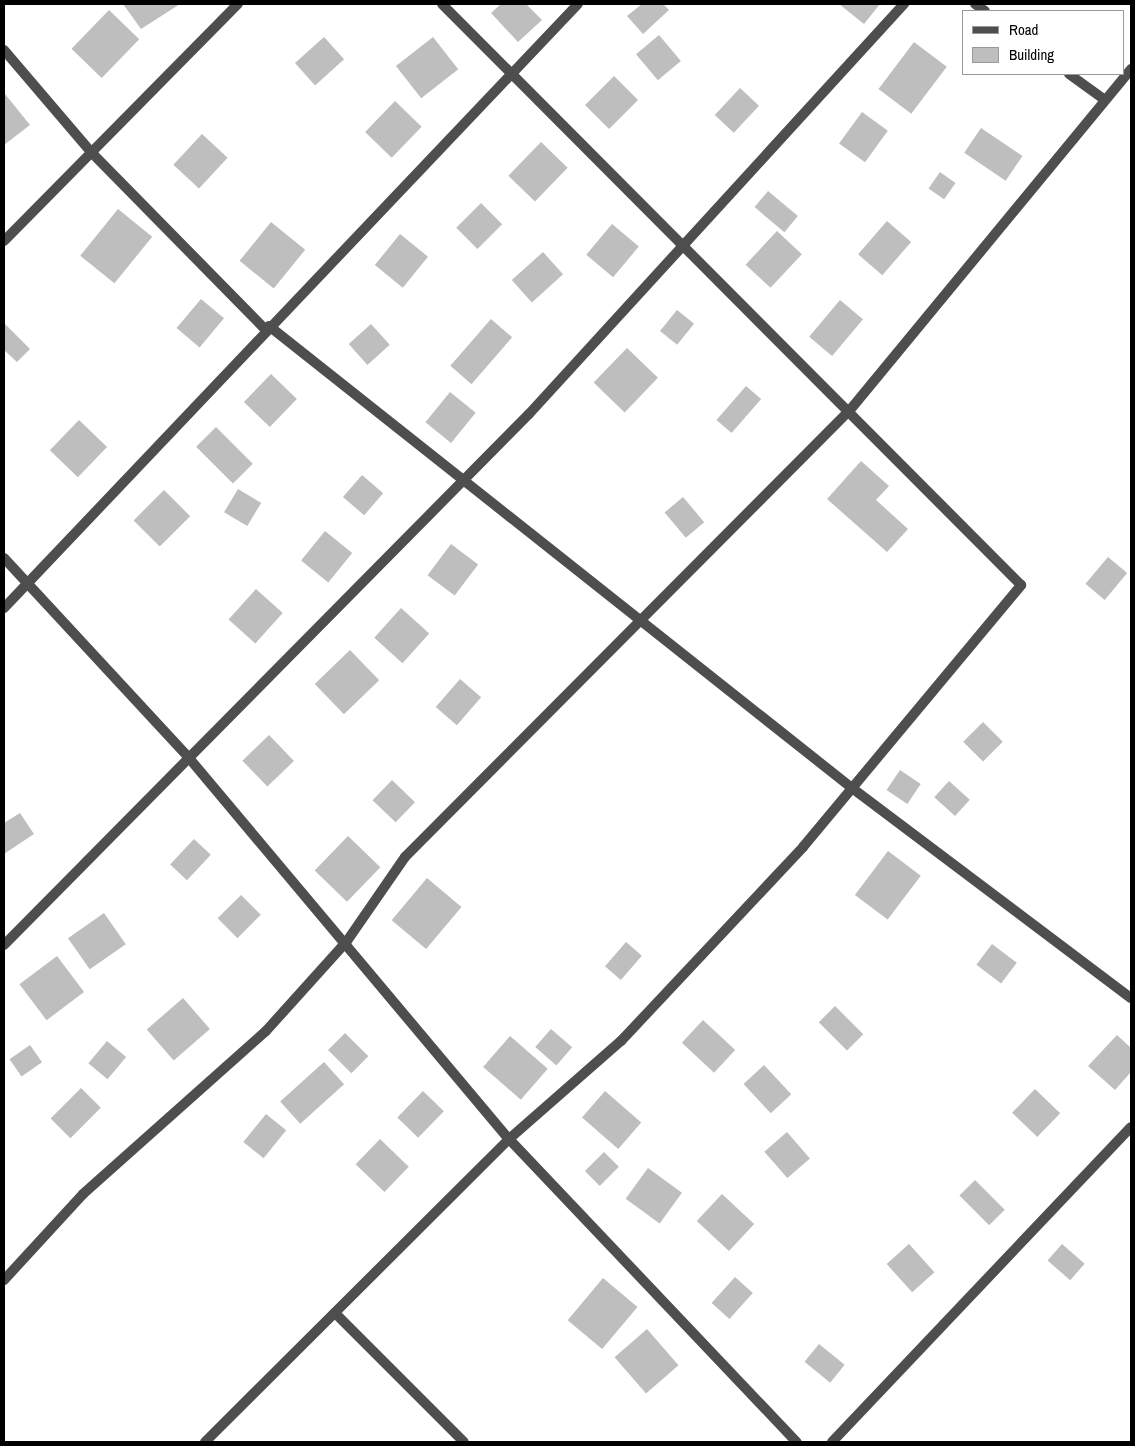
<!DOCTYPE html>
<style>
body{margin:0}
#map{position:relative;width:1135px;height:1446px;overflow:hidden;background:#fff;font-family:"Archivo Narrow",sans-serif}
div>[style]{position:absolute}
.building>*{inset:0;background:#bebebe;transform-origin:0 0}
.minor>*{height:10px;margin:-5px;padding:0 5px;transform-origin:5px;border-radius:5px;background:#4e4e4e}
span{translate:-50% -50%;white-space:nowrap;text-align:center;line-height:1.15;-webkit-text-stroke:5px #fff;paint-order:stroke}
.frame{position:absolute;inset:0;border:5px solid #000;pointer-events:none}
.legend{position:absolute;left:962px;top:10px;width:162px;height:65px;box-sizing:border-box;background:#fff;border:1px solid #999;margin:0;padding:6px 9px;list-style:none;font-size:15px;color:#000}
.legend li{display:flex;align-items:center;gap:10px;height:25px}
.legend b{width:25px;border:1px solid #999}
</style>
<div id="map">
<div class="building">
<div style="clip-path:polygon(123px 4px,180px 4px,141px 29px)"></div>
<div style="clip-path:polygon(501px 4px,526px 4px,542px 20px,518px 42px,491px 13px)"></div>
<div style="clip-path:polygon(642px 4px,663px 4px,669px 10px,643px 34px,627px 16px)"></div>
<div style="clip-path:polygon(839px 4px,880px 4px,864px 24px)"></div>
<div style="left:109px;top:10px;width:42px;height:54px;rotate:44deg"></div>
<div style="left:659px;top:35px;width:34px;height:30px;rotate:50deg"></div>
<div style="left:324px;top:37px;width:30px;height:39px;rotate:48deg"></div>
<div style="left:433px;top:37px;width:41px;height:47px;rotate:52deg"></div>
<div style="left:914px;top:42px;width:41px;height:59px;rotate:37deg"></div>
<div style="left:614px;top:76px;width:34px;height:41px;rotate:45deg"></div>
<div style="left:740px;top:88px;width:26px;height:37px;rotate:43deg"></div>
<div style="clip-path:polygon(5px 94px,30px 125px,4px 145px,4px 95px)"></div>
<div style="left:395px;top:101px;width:37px;height:43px;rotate:44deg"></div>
<div style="left:862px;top:112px;width:32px;height:39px;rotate:36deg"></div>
<div style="left:981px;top:128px;width:50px;height:30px;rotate:34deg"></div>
<div style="left:202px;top:134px;width:35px;height:42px;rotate:43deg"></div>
<div style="left:541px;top:142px;width:37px;height:47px;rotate:44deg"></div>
<div style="left:940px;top:172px;width:19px;height:20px;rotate:35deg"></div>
<div style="left:768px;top:191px;width:39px;height:21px;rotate:40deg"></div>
<div style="left:481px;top:203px;width:30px;height:35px;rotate:45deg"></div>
<div style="left:118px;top:209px;width:44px;height:60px;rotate:39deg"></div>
<div style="left:887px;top:221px;width:32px;height:44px;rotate:41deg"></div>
<div style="left:271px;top:222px;width:44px;height:50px;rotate:39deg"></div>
<div style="left:612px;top:224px;width:35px;height:40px;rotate:40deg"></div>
<div style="left:777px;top:231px;width:34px;height:46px;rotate:43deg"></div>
<div style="left:400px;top:234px;width:36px;height:40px;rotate:39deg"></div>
<div style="left:543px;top:252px;width:30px;height:42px;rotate:48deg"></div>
<div style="left:201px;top:299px;width:30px;height:38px;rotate:40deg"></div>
<div style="left:840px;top:300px;width:30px;height:48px;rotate:40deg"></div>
<div style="left:677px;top:310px;width:22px;height:27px;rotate:39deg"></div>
<div style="left:491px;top:319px;width:28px;height:62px;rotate:41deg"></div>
<div style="clip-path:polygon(4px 323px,30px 349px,17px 362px,4px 350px)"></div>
<div style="left:371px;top:324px;width:28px;height:30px;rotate:48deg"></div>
<div style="left:627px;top:348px;width:43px;height:48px;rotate:44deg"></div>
<div style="left:271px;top:374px;width:36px;height:39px;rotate:44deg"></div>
<div style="left:746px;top:386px;width:20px;height:45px;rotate:41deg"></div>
<div style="left:450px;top:392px;width:33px;height:39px;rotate:39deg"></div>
<div style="left:79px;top:420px;width:39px;height:42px;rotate:44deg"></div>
<div style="left:216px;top:427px;width:52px;height:28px;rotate:45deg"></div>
<div style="clip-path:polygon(861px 461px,889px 486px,876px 500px,908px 529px,887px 552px,827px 499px)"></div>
<div style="left:362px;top:475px;width:28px;height:29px;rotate:41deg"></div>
<div style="left:238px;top:489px;width:27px;height:27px;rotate:31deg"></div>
<div style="left:164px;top:490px;width:37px;height:43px;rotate:45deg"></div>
<div style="left:683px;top:497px;width:33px;height:24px;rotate:50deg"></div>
<div style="left:325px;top:531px;width:35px;height:38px;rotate:39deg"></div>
<div style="left:451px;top:544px;width:34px;height:39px;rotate:37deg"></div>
<div style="left:1108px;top:557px;width:25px;height:35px;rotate:40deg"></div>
<div style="left:256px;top:589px;width:36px;height:41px;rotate:42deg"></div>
<div style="left:401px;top:608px;width:38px;height:40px;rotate:42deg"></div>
<div style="left:350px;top:650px;width:42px;height:49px;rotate:46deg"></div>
<div style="left:460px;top:679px;width:28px;height:37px;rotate:41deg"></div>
<div style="left:983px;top:722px;width:28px;height:28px;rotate:45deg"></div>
<div style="left:269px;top:735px;width:36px;height:37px;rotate:46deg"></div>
<div style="left:900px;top:770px;width:25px;height:24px;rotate:34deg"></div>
<div style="left:392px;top:780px;width:32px;height:28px;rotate:44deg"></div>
<div style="left:949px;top:781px;width:28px;height:22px;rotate:42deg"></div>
<div style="clip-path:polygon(20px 813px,34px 834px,4px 854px,4px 823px)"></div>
<div style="left:348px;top:836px;width:45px;height:48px;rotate:44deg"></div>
<div style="left:194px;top:839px;width:23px;height:35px;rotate:43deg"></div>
<div style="left:888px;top:851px;width:41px;height:55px;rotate:37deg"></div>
<div style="left:427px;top:878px;width:45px;height:55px;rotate:40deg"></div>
<div style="left:241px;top:895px;width:28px;height:33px;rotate:45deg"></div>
<div style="left:104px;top:913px;width:38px;height:44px;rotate:55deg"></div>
<div style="left:626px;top:942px;width:21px;height:32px;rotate:41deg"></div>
<div style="left:992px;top:944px;width:31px;height:26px;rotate:37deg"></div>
<div style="left:57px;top:956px;width:45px;height:47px;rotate:53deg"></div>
<div style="left:183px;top:998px;width:41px;height:48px;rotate:49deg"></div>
<div style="left:835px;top:1006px;width:40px;height:23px;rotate:45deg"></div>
<div style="left:703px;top:1020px;width:44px;height:31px;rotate:43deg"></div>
<div style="left:551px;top:1029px;width:28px;height:24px;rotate:41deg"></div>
<div style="left:345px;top:1033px;width:33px;height:24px;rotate:45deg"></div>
<div style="clip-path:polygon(1117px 1035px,1131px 1048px,1131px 1072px,1115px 1090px,1088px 1066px)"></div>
<div style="left:510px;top:1036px;width:50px;height:41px;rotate:41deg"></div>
<div style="left:107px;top:1041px;width:25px;height:29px;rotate:40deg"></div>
<div style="left:30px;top:1045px;width:21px;height:25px;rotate:55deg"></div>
<div style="left:324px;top:1062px;width:30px;height:59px;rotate:48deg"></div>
<div style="left:764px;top:1065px;width:40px;height:28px;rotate:47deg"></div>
<div style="left:81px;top:1088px;width:28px;height:43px;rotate:45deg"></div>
<div style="left:1035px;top:1089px;width:35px;height:33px;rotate:44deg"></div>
<div style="left:423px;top:1091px;width:29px;height:37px;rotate:44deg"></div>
<div style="left:605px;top:1091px;width:48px;height:35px;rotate:41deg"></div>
<div style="left:266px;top:1114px;width:26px;height:36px;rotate:39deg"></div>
<div style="left:787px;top:1132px;width:35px;height:30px;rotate:49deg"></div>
<div style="left:380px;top:1139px;width:40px;height:35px;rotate:44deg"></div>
<div style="left:604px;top:1152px;width:21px;height:27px;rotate:45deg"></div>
<div style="left:648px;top:1168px;width:42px;height:38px;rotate:36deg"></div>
<div style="left:975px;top:1180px;width:42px;height:22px;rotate:45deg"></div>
<div style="left:722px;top:1194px;width:44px;height:37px;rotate:43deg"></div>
<div style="left:909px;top:1244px;width:38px;height:30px;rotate:48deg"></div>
<div style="left:1062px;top:1244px;width:30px;height:22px;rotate:41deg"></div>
<div style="left:735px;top:1277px;width:24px;height:35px;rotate:42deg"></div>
<div style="left:603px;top:1278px;width:45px;height:55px;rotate:40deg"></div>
<div style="left:647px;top:1329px;width:48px;height:43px;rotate:49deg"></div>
<div style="left:819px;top:1344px;width:33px;height:23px;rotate:39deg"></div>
</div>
<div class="minor">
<div style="left:975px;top:4px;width:12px;rotate:35deg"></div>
<div style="left:4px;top:50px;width:135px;rotate:49.5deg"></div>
<div style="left:92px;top:153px;width:248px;rotate:45.5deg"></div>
<div style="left:1069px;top:74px;width:44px;rotate:35.8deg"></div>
<div style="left:4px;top:241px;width:333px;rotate:-45.4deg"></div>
<div style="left:269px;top:326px;width:744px;rotate:38.4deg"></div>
<div style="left:852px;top:788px;width:349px;rotate:37deg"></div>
<div style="left:4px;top:558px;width:272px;rotate:47.2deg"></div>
<div style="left:189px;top:758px;width:498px;rotate:50deg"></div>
<div style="left:509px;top:1139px;width:418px;rotate:46.5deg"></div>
<div style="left:4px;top:608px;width:833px;rotate:-46.46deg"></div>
<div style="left:4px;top:945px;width:747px;rotate:-45.33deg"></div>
<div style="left:529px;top:414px;width:556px;rotate:-47.55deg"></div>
<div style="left:4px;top:1280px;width:117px;rotate:-47.4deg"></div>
<div style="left:83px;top:1194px;width:245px;rotate:-41.7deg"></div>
<div style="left:266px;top:1031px;width:121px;rotate:-48deg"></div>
<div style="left:347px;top:941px;width:102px;rotate:-55.4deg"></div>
<div style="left:405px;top:857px;width:631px;rotate:-45.13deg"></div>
<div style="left:850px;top:410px;width:442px;rotate:-50.5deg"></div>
<div style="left:335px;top:1313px;width:182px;rotate:45deg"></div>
<div style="left:205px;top:1442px;width:429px;rotate:-44.9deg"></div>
<div style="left:509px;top:1139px;width:149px;rotate:-41.2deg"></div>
<div style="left:621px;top:1041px;width:266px;rotate:-46.8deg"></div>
<div style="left:803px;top:847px;width:341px;rotate:-50.2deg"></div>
<div style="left:1021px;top:585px;width:820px;rotate:-134.9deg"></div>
<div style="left:832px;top:1442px;width:434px;rotate:-46.5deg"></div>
</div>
<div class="frame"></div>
<ul class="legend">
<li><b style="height:6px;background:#4e4e4e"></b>Road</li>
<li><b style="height:14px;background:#bebebe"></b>Building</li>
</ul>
</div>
